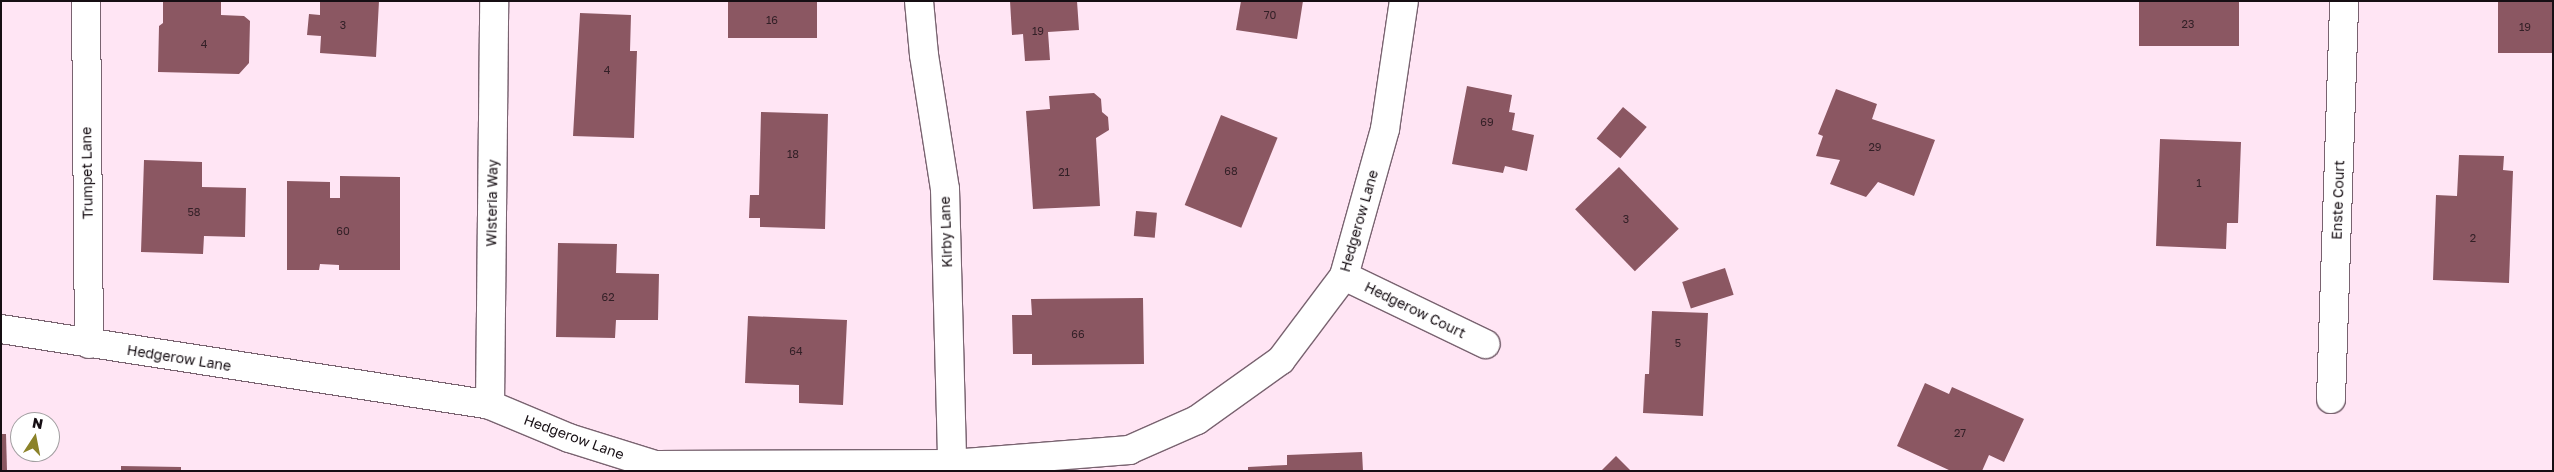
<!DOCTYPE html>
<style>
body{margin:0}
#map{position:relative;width:2554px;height:472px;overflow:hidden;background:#ffe5f4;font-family:"Golos Text",sans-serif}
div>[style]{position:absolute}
.building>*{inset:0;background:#8b5762;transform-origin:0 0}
.roads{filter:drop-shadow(1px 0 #796370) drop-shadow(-1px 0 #796370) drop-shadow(0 1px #796370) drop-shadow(0 -1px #796370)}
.minor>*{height:28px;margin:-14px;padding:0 14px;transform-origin:14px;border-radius:14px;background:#fff}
span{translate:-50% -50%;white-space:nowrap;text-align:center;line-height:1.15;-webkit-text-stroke:4px #fff;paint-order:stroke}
.number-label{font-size:11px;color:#332027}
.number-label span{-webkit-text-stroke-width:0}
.street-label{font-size:14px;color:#160e13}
.frame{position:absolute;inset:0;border:2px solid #160e13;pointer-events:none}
.north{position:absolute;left:10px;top:412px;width:50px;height:50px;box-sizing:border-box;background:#fff;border:1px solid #a29fa1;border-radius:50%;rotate:11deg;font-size:14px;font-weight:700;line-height:20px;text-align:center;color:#160e13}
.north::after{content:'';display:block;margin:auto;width:18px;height:22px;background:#8b8229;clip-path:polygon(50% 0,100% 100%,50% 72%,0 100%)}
</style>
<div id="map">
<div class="building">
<div style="clip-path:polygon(163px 1px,221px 1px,221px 15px,244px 16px,250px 21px,249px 63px,239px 74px,158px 72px,159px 26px,163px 23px)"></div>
<div style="clip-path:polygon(320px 1px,379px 1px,376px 57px,320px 53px,321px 36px,307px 35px,309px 14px,320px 15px)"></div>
<div style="left:728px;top:1px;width:89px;height:37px"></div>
<div style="clip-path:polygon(1010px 1px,1077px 1px,1079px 30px,1048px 32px,1050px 60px,1025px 61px,1023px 34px,1012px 35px)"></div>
<div style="clip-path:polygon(1241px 1px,1303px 1px,1297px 39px,1236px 30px)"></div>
<div style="left:2139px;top:1px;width:100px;height:45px"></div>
<div style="left:2498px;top:1px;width:55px;height:52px"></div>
<div style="clip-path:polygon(580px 13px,631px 15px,630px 51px,637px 51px,634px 138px,573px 136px)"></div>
<div style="clip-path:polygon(1467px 86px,1512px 95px,1509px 112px,1515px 113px,1512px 130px,1534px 135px,1527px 171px,1505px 166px,1503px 173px,1452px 164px)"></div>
<div style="clip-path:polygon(1836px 89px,1877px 104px,1872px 119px,1935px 140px,1914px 196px,1878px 182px,1866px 197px,1830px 184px,1840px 160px,1816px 156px,1823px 136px,1818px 134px)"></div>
<div style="clip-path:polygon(1094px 93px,1101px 99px,1102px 112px,1108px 117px,1109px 130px,1096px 138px,1100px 206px,1033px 209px,1026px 111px,1050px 109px,1049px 96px)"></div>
<div style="left:1623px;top:107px;width:31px;height:41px;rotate:40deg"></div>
<div style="clip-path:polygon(761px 112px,828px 114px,825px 229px,760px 227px,760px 218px,749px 218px,750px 195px,759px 195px)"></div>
<div style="left:1221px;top:115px;width:61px;height:97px;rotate:22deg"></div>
<div style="clip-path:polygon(2160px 139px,2241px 142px,2238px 223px,2227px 223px,2226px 249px,2156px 246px)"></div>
<div style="clip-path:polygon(2459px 155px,2504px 156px,2503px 170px,2513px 171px,2509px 283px,2433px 280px,2436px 195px,2457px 196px)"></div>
<div style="clip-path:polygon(144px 160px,202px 162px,202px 187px,246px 188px,245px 237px,204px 236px,203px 254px,141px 252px)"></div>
<div style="left:1619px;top:167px;width:86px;height:61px;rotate:46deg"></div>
<div style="clip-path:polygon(340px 176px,400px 177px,400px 270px,339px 270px,339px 265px,320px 264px,319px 270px,287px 270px,287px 181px,330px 182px,330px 198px,340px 198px)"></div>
<div style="left:1136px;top:211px;width:21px;height:25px;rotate:5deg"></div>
<div style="clip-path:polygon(558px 243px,617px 244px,616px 273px,659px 274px,658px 320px,616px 320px,615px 338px,556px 337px)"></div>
<div style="left:1725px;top:268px;width:28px;height:45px;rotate:72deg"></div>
<div style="clip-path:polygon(1143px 298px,1144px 364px,1032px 365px,1032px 354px,1013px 354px,1012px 315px,1032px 315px,1031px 299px)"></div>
<div style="clip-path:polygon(1652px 311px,1708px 313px,1703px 416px,1643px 413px,1645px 374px,1649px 374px)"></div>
<div style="clip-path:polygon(748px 316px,847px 320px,843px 405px,799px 403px,799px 385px,745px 383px)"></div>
<div style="clip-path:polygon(1925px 383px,1949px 394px,1952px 387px,2024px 419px,2004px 462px,1989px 455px,1982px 471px,1951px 471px,1897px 446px)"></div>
<div style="clip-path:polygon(1px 434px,6px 434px,7px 471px,1px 471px)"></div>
<div style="clip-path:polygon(1362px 452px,1363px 471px,1248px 471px,1248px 467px,1287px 465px,1287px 455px)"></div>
<div style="clip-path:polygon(1616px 456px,1631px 471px,1601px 471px)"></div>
<div style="clip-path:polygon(121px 466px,181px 467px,181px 471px,121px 471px)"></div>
</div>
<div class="roads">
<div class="minor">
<div style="left:86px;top:1px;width:343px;rotate:89.5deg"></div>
<div style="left:919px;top:1px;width:54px;rotate:84.7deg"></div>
<div style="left:924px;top:55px;width:136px;rotate:81.1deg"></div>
<div style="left:945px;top:189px;width:275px;rotate:88.5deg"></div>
<div style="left:1344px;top:276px;width:157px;rotate:25.7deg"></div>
<div style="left:1px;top:329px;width:495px;rotate:8.8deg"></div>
<div style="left:490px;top:405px;width:86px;rotate:22.7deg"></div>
<div style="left:569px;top:438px;width:90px;rotate:17.4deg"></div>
<div style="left:655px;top:465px;width:297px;rotate:-0.2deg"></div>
<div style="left:952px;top:464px;width:178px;rotate:-4.5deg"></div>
<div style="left:1129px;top:450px;width:74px;rotate:-23.8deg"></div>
<div style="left:1197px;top:420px;width:103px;rotate:-35.5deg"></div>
<div style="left:1281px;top:360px;width:105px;rotate:-53.1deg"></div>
<div style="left:1344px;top:276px;width:153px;rotate:-74.4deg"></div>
<div style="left:1385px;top:129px;width:129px;rotate:-81.6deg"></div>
<div style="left:2331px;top:399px;width:398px;rotate:-88.1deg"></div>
<div style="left:490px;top:405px;width:404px;rotate:-89.4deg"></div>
</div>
</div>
<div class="number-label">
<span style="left:1270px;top:15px">70</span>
<span style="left:772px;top:20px">16</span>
<span style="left:2188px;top:24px">23</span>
<span style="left:343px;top:25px">3</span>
<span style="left:2525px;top:27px">19</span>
<span style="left:1038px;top:31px">19</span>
<span style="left:204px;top:44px">4</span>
<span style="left:607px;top:70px">4</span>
<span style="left:1487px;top:122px">69</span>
<span style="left:1875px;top:147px">29</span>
<span style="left:793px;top:154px">18</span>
<span style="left:1231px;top:171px">68</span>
<span style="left:1064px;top:172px">21</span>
<span style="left:2199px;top:183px">1</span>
<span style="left:194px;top:212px">58</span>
<span style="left:1626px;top:219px">3</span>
<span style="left:343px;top:231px">60</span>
<span style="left:2473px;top:238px">2</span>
<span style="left:608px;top:297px">62</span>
<span style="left:1078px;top:334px">66</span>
<span style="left:1678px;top:343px">5</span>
<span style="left:796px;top:351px">64</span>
<span style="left:1960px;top:433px">27</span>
</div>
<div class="street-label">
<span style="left:87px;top:173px;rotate:-91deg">Trumpet Lane</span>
<span style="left:2338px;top:200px;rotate:-88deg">Enste Court</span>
<span style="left:492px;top:203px;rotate:-89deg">Wisteria Way</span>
<span style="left:1359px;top:221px;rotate:-74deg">Hedgerow Lane</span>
<span style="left:946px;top:232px;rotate:-92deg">Kirby Lane</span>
<span style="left:1415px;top:310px;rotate:26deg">Hedgerow Court</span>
<span style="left:179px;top:358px;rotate:9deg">Hedgerow Lane</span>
<span style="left:574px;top:437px;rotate:20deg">Hedgerow Lane</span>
</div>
<div class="frame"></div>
<div class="north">N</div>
</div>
